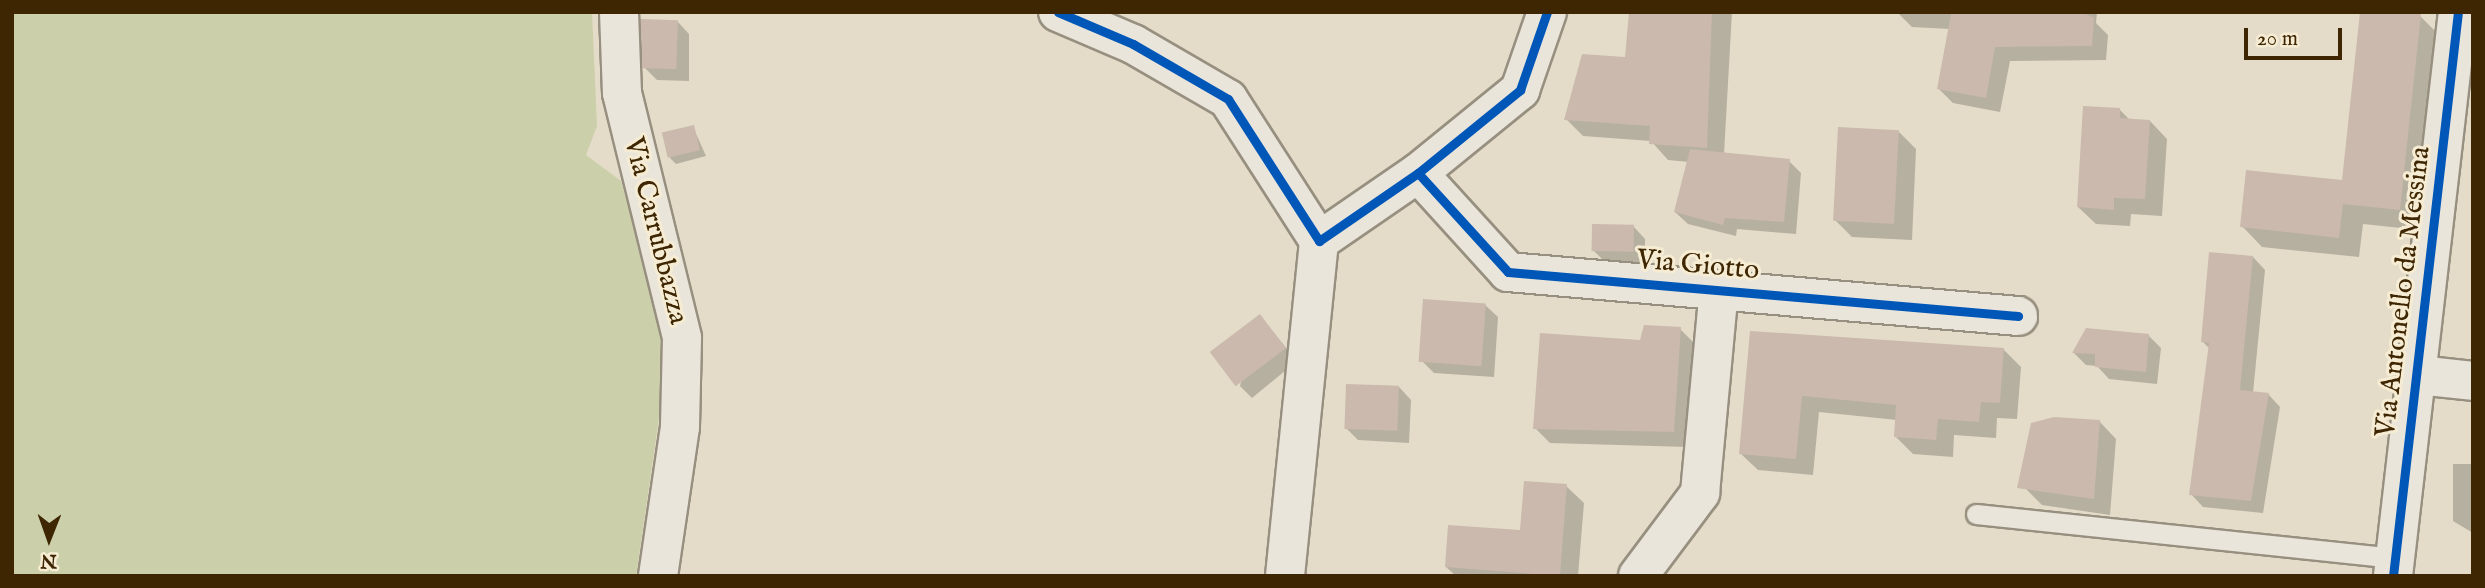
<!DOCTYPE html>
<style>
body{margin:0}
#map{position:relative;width:2485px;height:588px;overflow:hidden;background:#e4dcc8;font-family:"IM FELL English",serif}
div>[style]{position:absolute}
.green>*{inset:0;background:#cbcfaa}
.shadow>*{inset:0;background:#0003}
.building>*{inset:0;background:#cab9ac;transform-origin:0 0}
.roads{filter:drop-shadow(2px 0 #978f7f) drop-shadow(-2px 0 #978f7f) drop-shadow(0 2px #978f7f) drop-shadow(0 -2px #978f7f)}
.lane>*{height:19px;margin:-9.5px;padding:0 9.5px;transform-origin:9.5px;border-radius:9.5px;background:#eae5db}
.street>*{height:38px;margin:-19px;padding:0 19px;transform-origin:19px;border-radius:19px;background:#eae5db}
.secondary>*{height:38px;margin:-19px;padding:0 19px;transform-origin:19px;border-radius:19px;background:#eae5db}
.cycleway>*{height:9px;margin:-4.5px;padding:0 4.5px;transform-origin:4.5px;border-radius:4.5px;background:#0057b8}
span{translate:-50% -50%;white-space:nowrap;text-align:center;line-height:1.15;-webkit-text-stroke:6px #f6ecd3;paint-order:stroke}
.street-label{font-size:28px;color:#3e2602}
.frame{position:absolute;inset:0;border:14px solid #3e2602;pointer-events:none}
.north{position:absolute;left:14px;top:504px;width:70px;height:70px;-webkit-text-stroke:5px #f6ecd3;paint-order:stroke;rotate:181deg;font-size:19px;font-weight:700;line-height:28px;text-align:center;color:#3e2602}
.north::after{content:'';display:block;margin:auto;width:24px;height:32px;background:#3e2602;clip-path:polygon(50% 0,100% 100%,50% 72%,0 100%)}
.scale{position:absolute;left:2244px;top:28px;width:98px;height:32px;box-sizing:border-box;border:4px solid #3e2602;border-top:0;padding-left:9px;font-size:21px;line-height:24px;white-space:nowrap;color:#3e2602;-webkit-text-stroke:5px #f6ecd3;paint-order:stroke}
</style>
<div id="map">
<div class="green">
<div style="clip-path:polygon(12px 12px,592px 12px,597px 126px,586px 155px,621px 181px,663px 327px,662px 397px,636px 576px,12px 576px)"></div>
</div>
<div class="shadow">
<div style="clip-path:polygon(1631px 12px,1732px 12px,1724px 154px,1789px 161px,1801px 173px,1796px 234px,1737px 229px,1736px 236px,1688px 224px,1675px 212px,1689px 162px,1668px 160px,1651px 141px,1583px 136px,1566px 119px,1627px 59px)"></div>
<div style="clip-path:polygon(1897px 12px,2097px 12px,2096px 23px,2108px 35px,2106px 60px,2010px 61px,2000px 112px,1953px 103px,1939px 89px,1950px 29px,1912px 27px)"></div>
<div style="clip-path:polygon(2362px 12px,2420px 16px,2440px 36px,2420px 230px,2363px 224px,2359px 257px,2262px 247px,2242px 226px,2343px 182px)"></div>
<div style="clip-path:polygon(677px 21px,689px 34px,689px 81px,657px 80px,645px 68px)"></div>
<div style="clip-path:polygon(2120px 110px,2130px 120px,2150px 121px,2167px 139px,2162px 216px,2131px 214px,2130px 226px,2096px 224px,2078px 207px)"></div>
<div style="clip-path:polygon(693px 127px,706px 156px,676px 164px,670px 158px)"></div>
<div style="clip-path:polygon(1899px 132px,1916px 149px,1912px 240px,1852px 237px,1835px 220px)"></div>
<div style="clip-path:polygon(1633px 226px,1645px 239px,1645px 263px,1606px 263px,1593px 250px)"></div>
<div style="clip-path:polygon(2253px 257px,2265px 270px,2253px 393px,2268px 394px,2280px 407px,2263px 513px,2203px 507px,2191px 494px,2210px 349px,2202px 341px)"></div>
<div style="clip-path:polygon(1485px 305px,1498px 317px,1494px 377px,1434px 373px,1422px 361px)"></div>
<div style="clip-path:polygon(1260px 316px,1297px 361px,1252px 398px,1240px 386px)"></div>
<div style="clip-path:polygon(1680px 329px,1695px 344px,1688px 447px,1550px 443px,1535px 428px,1641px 342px)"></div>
<div style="clip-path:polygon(2087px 330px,2148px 335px,2161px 348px,2157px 384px,2109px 379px,2097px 366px,2086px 365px,2074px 353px)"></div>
<div style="clip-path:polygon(1752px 333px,2003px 349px,2021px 367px,2017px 419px,1997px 418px,1996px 438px,1954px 435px,1953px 457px,1913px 454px,1896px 437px,1897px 420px,1819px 412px,1813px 475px,1758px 470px,1740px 453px)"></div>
<div style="clip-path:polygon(1399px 387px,1411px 400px,1409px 443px,1358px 440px,1346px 428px)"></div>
<div style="clip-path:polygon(2099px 421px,2116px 439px,2110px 515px,2042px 505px,2025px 488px)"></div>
<div style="clip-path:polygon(2453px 464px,2473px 464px,2473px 533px,2453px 521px)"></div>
<div style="clip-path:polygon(1566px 486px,1584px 503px,1578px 576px,1456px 576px,1446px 567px,1522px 532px)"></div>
</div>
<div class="building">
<div style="clip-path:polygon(1629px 12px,1712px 12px,1707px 148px,1649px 144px,1650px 126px,1564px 120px,1582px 54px,1625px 57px)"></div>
<div style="clip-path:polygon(2082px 12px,2094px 18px,2092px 46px,1995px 47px,1986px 98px,1937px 89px,1951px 14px)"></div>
<div style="clip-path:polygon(2360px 12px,2421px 14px,2400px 210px,2343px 204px,2339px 238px,2240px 227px,2246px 170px,2342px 180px)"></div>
<div style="left:641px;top:19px;width:37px;height:49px;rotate:2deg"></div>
<div style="clip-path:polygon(2083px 106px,2120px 108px,2120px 118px,2150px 120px,2145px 199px,2114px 198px,2114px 210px,2077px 207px)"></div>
<div style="left:694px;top:125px;width:26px;height:33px;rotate:77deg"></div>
<div style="left:1838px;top:127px;width:61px;height:94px;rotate:3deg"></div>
<div style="clip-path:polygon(1690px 149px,1790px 159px,1784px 222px,1725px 218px,1723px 225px,1674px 212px)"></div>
<div style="left:1592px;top:224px;width:42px;height:27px;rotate:1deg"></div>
<div style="clip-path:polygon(2209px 252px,2253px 256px,2240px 390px,2269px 393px,2251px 501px,2189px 495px,2209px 343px,2201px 342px)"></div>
<div style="left:1423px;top:299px;width:63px;height:63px;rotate:4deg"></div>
<div style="left:1260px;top:314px;width:43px;height:63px;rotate:53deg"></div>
<div style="clip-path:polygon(1644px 325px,1681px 327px,1674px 432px,1533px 429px,1540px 333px,1640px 340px)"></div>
<div style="clip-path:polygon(2086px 328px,2149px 334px,2146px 372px,2095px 367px,2095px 354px,2072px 353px)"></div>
<div style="clip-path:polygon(1750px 331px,2004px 348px,2000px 403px,1981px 402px,1979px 422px,1938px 419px,1936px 440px,1894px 437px,1896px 405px,1802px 396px,1796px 459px,1739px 454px)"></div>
<div style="left:1346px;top:384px;width:53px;height:45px;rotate:2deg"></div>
<div style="clip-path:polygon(2054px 417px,2100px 420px,2094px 499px,2017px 488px,2031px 423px)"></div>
<div style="clip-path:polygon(1524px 481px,1567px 484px,1560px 576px,1445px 567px,1448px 525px,1520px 530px)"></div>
</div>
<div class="roads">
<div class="lane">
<div style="left:1976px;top:514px;width:421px;rotate:6deg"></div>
</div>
<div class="street">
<div style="left:1058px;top:12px;width:82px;rotate:23.1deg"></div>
<div style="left:1133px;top:44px;width:110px;rotate:30.1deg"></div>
<div style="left:1228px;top:99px;width:169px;rotate:57.3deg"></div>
<div style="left:1319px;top:241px;width:120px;rotate:-34.5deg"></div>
<div style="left:1418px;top:173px;width:132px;rotate:-39.1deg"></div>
<div style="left:1520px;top:90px;width:83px;rotate:-70.9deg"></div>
<div style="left:1418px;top:173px;width:134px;rotate:47.7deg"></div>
<div style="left:1508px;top:272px;width:512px;rotate:4.93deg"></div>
<div style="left:2418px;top:375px;width:55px;rotate:6.2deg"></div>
<div style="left:1285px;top:576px;width:337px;rotate:-84.2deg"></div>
<div style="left:1638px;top:576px;width:104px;rotate:-53.2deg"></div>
<div style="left:1700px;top:493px;width:204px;rotate:-84.7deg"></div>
<div style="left:2393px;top:576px;width:568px;rotate:-83.43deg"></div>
</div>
<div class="secondary">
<div style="left:619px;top:12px;width:81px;rotate:87.9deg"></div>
<div style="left:622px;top:93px;width:252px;rotate:76.2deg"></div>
<div style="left:682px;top:338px;width:89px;rotate:91.3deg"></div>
<div style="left:680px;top:427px;width:151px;rotate:98.4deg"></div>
</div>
</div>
<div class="cycleway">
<div style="left:1058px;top:12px;width:82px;rotate:23.1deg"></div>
<div style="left:1133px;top:44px;width:110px;rotate:30.1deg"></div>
<div style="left:1228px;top:99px;width:169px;rotate:57.3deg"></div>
<div style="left:1319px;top:241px;width:120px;rotate:-34.5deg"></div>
<div style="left:1418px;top:173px;width:132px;rotate:-39.1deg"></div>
<div style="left:1520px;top:90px;width:83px;rotate:-70.9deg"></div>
<div style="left:1418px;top:173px;width:134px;rotate:47.7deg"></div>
<div style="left:1508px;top:272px;width:512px;rotate:4.93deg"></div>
<div style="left:2393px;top:576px;width:568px;rotate:-83.43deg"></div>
</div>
<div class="street-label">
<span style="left:655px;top:231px;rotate:76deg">Via Carrubbazza</span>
<span style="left:1698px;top:266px;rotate:5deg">Via Giotto</span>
<span style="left:2404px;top:292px;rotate:-83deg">Via Antonello da Messina</span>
</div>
<div class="frame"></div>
<div class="north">N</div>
<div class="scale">20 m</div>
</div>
